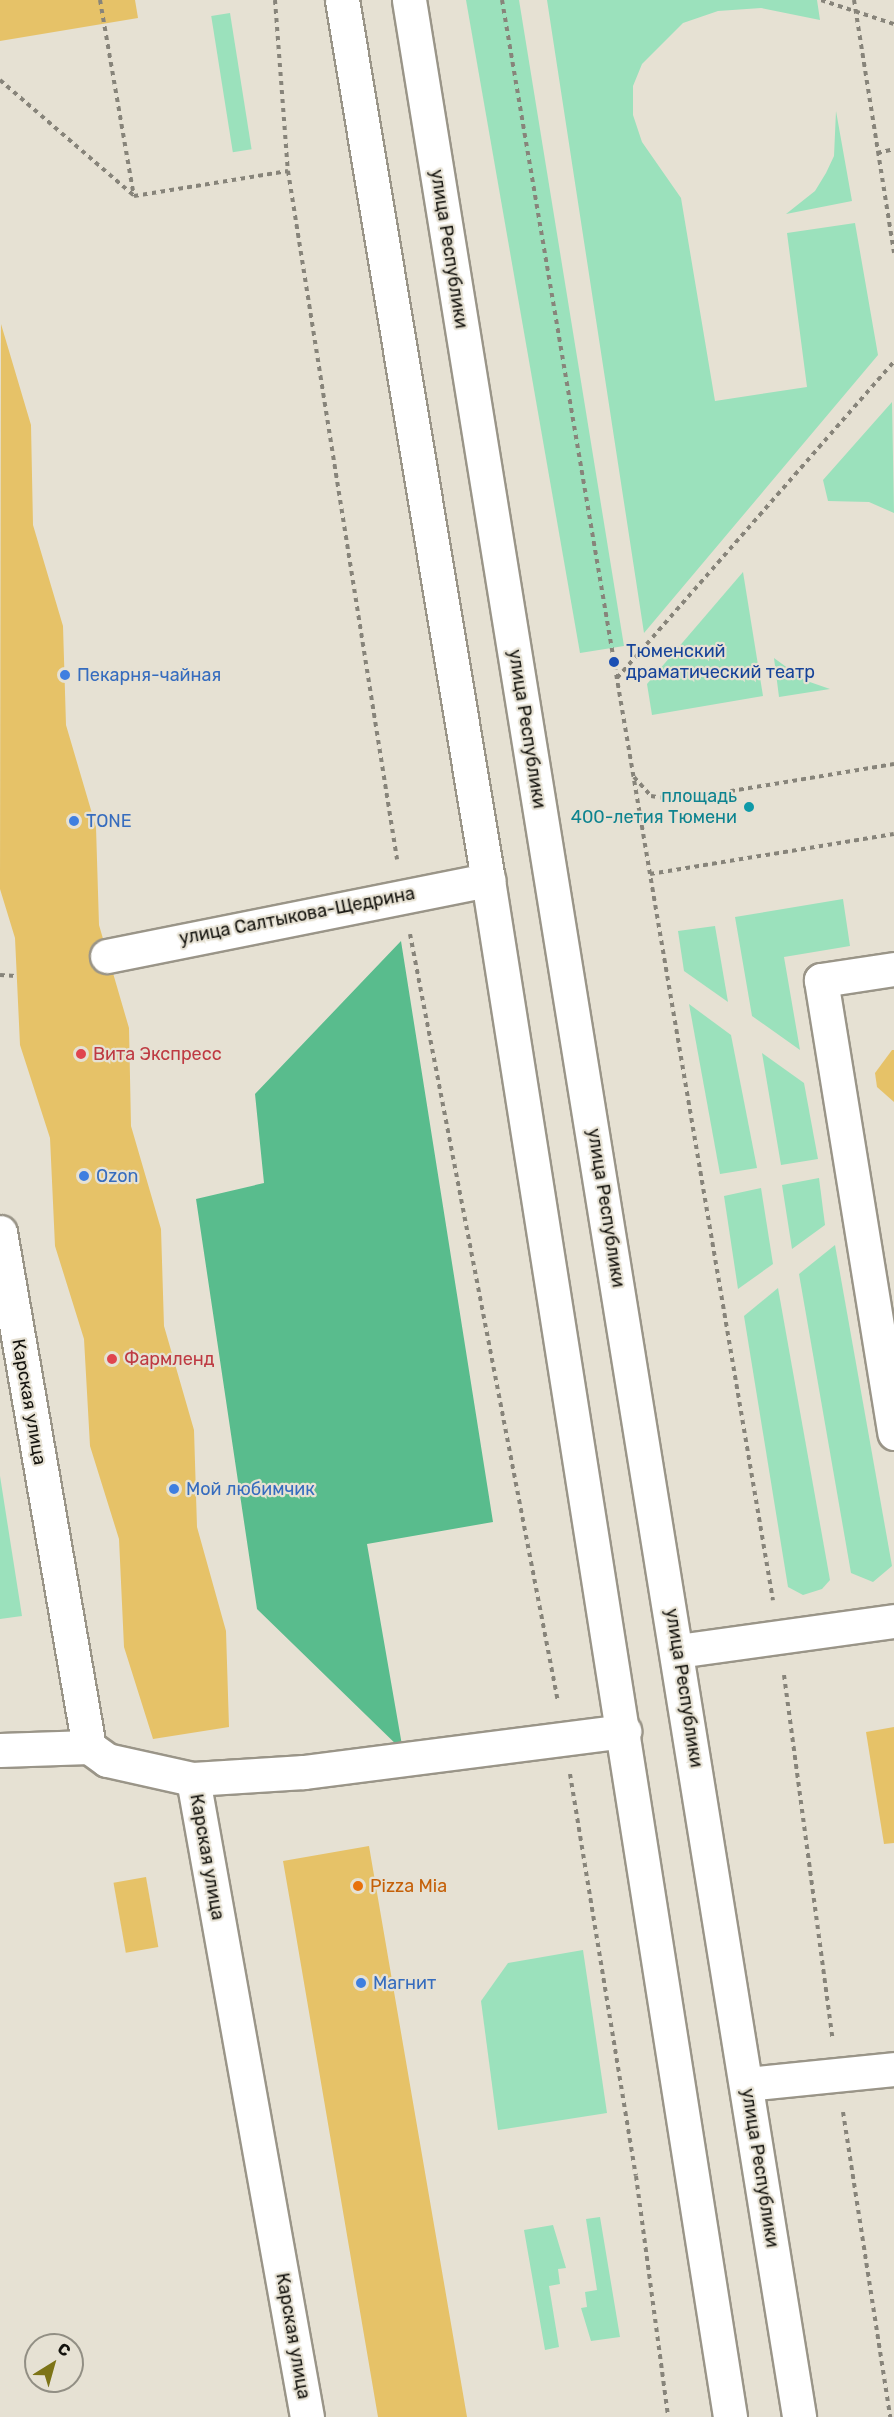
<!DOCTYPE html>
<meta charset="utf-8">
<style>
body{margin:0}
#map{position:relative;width:894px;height:2417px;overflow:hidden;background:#e6e1d3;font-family:Rubik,sans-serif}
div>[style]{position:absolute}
.green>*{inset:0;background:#9be1bc;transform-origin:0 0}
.forest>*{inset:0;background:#59bc8d}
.building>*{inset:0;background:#e6c268;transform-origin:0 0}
.path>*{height:4px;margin-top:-2px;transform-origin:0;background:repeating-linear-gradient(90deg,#87847a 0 4.5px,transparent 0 9px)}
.roads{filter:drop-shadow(2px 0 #9a9588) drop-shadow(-2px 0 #9a9588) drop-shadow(0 2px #9a9588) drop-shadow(0 -2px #9a9588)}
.minor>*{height:33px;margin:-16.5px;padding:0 16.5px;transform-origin:16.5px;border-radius:16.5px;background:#fff}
.major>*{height:33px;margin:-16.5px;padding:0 16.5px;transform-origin:16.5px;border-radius:16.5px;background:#fff}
.dots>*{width:16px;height:16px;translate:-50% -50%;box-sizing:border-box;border:3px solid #e6e1d3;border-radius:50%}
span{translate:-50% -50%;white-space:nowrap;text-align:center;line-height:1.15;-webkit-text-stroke:4.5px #e6e1d3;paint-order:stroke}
.street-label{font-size:18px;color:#14130e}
.transit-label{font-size:18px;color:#164399}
.left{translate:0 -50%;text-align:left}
.shop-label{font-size:18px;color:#366cbe}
.culture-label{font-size:18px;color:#0d838f}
.right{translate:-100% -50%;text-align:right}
.health-label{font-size:18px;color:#be3a42}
.food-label{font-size:18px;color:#c56008}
.north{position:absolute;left:24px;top:2333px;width:60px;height:60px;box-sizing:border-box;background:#e6e1d3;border:2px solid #928f84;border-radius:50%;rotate:37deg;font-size:16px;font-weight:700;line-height:24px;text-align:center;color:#14130e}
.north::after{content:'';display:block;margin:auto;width:21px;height:27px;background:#7d7417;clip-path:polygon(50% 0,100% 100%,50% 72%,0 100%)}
</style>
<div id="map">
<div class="green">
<div style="clip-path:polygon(466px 0,519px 0,624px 646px,580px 653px)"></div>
<div style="clip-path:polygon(547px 0,817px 0,820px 20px,761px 8px,718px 11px,683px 23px,642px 64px,633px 86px,633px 115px,642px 142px,681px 198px,715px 401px,807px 387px,787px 233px,855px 223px,878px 355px,644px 633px)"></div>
<div style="left:230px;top:13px;width:138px;height:19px;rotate:81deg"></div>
<div style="clip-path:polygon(836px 111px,852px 201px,786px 214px,815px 191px,826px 173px,834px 156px)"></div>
<div style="clip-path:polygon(892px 402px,894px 513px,869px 502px,828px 501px,823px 480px)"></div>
<div style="clip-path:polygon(743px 572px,763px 696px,652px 715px,647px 684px)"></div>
<div style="clip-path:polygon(774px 658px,804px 680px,830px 689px,779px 697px)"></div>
<div style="clip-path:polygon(843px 899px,850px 946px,784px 957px,800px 1050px,752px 1016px,735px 917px)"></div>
<div style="clip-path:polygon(715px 926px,728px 1002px,684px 971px,678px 931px)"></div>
<div style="clip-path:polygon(689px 1004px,731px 1035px,757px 1168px,720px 1174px)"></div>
<div style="clip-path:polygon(762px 1053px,804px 1083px,818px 1159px,781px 1165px)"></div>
<div style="clip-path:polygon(819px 1178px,825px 1225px,792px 1249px,782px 1185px)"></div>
<div style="clip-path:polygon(761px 1188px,773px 1264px,738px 1289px,724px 1196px)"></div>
<div style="clip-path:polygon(835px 1245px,892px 1566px,873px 1582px,851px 1573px,799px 1274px)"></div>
<div style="clip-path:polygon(778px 1288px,830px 1580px,822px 1589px,803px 1595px,788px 1587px,744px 1316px)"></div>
<div style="clip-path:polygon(0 1476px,22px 1616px,0 1619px)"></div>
<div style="clip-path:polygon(583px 1950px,607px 2113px,498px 2130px,481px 2001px,508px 1963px)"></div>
<div style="clip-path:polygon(600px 2217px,620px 2337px,591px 2341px,581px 2308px,587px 2307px,585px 2292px,597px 2290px,586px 2219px)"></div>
<div style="clip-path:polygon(553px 2225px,566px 2268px,558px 2269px,560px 2284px,549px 2286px,559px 2347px,545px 2350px,524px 2230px)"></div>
</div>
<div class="forest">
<div style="clip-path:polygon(401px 941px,493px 1522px,367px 1544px,403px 1751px,257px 1609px,196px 1199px,264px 1183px,255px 1094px)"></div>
</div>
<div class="building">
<div style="clip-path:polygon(0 0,135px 0,138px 18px,0 41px)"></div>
<div style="clip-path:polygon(1px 324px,31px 425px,33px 525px,63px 626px,66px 725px,96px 827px,99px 925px,129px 1028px,131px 1126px,161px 1229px,164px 1326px,194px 1430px,197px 1527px,226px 1631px,229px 1727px,153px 1739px,124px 1647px,119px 1539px,90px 1446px,84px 1339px,55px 1246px,50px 1138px,20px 1045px,15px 938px,0 889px)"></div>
<div style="clip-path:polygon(892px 1050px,894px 1050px,894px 1102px,877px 1087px,875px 1073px)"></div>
<div style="clip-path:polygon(894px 1727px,894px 1843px,884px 1844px,866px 1732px)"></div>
<div style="clip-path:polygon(369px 1846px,467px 2417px,378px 2417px,294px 1924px,283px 1861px)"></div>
<div style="left:146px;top:1877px;width:71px;height:33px;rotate:80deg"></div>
</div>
<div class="path">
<div style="left:100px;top:0;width:199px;rotate:80.2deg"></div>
<div style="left:275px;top:0;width:171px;rotate:85.7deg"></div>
<div style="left:502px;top:0;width:1623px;rotate:80.39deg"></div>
<div style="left:821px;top:0;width:77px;rotate:18.2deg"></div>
<div style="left:854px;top:0;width:256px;rotate:81deg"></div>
<div style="left:0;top:80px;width:176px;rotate:40.8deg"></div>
<div style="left:877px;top:153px;width:17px;rotate:-13deg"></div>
<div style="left:134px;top:196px;width:156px;rotate:-9.2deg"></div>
<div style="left:288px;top:171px;width:697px;rotate:81deg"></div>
<div style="left:617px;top:678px;width:420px;rotate:-48.8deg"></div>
<div style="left:634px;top:777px;width:25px;rotate:48deg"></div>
<div style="left:651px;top:796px;width:26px;rotate:9deg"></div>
<div style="left:677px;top:800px;width:220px;rotate:-9.4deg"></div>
<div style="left:650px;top:874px;width:247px;rotate:-9.3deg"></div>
<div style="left:410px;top:934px;width:782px;rotate:79.09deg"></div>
<div style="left:0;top:975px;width:16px;rotate:4deg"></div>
<div style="left:784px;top:1675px;width:365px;rotate:82.4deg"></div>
<div style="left:570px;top:1774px;width:407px;rotate:80.7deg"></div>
<div style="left:636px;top:2176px;width:243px;rotate:82.4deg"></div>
<div style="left:843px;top:2112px;width:309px;rotate:81.2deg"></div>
</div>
<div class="roads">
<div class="minor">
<div style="left:107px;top:956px;width:389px;rotate:-11.3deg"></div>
<div style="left:894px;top:969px;width:74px;rotate:171.4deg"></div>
<div style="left:821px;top:980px;width:459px;rotate:80.8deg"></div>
<div style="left:0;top:1232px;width:523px;rotate:80.2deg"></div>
<div style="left:89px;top:1747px;width:22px;rotate:36deg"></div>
<div style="left:107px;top:1760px;width:88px;rotate:12.5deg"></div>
<div style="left:193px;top:1779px;width:648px;rotate:79.87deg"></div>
<div style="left:678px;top:1651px;width:218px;rotate:-7.9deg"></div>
<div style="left:0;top:1750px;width:89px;rotate:-1.9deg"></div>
<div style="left:193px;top:1779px;width:111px;rotate:-3.6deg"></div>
<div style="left:304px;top:1772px;width:323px;rotate:-7.3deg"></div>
<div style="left:747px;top:2084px;width:148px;rotate:-5.8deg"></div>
</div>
<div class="major">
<div style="left:342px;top:0;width:892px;rotate:80.58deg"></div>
<div style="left:488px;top:880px;width:1556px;rotate:81.05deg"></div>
<div style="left:409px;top:0;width:2448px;rotate:80.83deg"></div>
</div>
</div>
<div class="dots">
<div style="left:614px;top:662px;background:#1a4fb4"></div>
<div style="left:65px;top:675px;background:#3f7fe0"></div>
<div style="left:749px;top:807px;background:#0f9aa8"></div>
<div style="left:74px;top:821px;background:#3f7fe0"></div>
<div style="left:81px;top:1054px;background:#e0444e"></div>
<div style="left:84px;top:1176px;background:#3f7fe0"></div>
<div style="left:112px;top:1359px;background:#e0444e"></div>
<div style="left:174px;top:1489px;background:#3f7fe0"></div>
<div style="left:358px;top:1886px;background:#e8710a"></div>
<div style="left:361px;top:1983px;background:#3f7fe0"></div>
</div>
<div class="street-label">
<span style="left:449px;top:249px;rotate:81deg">улица Республики</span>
<span style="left:527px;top:729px;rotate:81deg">улица Республики</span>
<span style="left:297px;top:916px;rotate:-11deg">улица Салтыкова-Щедрина</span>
<span style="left:606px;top:1208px;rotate:81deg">улица Республики</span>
<span style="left:29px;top:1402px;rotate:80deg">Карская улица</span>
<span style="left:684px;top:1688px;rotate:81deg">улица Республики</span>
<span style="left:207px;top:1857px;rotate:80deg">Карская улица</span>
<span style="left:760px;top:2168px;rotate:81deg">улица Республики</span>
<span style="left:293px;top:2336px;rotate:80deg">Карская улица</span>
</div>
<div class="transit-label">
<span class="left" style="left:626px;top:662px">Тюменский<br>драматический театр</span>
</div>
<div class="shop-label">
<span class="left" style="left:77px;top:675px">Пекарня-чайная</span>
<span class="left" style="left:86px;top:821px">TONE</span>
<span class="left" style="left:96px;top:1176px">Ozon</span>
<span class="left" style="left:186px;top:1489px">Мой любимчик</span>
<span class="left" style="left:373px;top:1983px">Магнит</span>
</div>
<div class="culture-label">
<span class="right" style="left:737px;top:807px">площадь<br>400-летия Тюмени</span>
</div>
<div class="health-label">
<span class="left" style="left:93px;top:1054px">Вита Экспресс</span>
<span class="left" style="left:124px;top:1359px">Фармленд</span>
</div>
<div class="food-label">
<span class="left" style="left:370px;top:1886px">Pizza Mia</span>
</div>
<div class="north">С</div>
</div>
